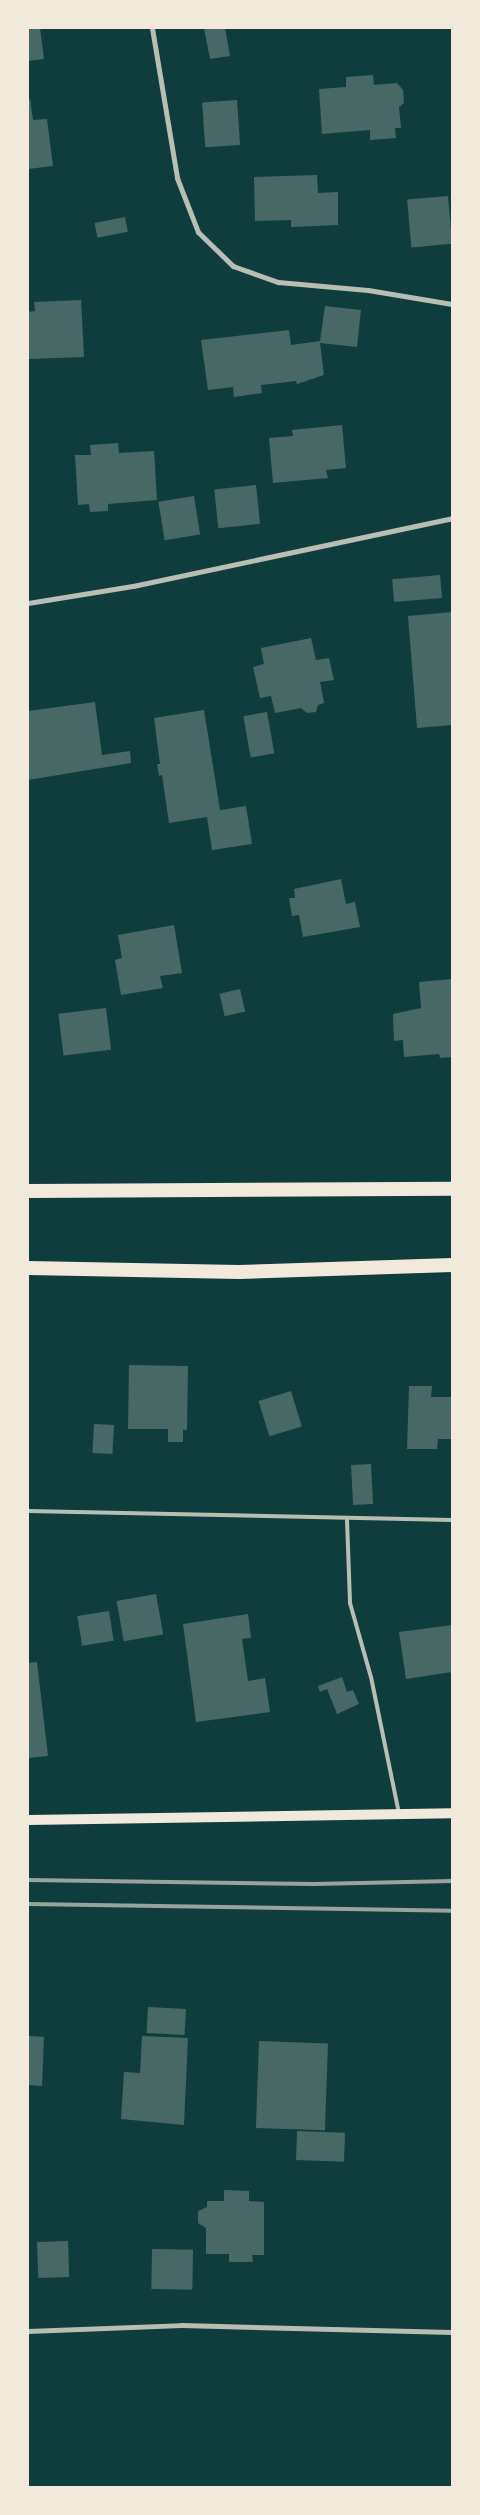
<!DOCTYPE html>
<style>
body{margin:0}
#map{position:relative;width:480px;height:2515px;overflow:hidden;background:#0f3d3e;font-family:Raleway,sans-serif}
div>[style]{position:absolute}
.building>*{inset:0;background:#486865;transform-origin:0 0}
.service>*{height:4px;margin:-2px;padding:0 2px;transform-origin:2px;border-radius:2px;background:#b8beb3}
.minor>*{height:5px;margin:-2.5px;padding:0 2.5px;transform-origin:2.5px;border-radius:2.5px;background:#b8beb3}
.secondary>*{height:10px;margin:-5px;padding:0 5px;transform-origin:5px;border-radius:5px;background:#f1e9da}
.trunk>*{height:14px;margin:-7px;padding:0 7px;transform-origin:7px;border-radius:7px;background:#f1e9da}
.rail>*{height:4px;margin:-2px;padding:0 2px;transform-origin:2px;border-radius:2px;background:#97a49c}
span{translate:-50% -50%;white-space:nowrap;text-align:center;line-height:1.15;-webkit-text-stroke:4px #f1e9da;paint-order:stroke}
.frame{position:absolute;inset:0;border:29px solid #f1e9da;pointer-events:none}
</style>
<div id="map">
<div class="building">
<div style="clip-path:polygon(28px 28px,40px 28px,44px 59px,28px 61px)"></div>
<div style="clip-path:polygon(204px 28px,225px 28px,230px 56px,210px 59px)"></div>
<div style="clip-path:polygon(373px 75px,374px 85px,397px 83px,403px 90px,404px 103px,399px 107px,401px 128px,395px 128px,396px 138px,370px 140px,370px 130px,322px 134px,319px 89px,346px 87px,346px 77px)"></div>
<div style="clip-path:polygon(28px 99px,30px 99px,33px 120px,47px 119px,53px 166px,28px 169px)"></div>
<div style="left:237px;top:100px;width:45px;height:35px;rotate:86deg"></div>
<div style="clip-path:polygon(317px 175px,318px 193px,338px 192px,338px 225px,291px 227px,291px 220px,255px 221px,254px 177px)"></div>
<div style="left:448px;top:196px;width:48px;height:41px;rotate:85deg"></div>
<div style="left:125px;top:217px;width:15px;height:31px;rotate:79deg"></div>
<div style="clip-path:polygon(81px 300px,84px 357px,28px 359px,28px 312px,35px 311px,34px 302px)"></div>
<div style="clip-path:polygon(325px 306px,361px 310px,357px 347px,320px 343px,324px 375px,297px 384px,296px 381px,261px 385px,262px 393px,234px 397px,233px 387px,208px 390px,201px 340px,289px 330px,291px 345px,320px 341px)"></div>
<div style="clip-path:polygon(342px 425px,346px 468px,326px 470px,328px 478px,273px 483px,269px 438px,293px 436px,292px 430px)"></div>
<div style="clip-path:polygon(118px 443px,119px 453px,154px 451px,157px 500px,108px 504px,108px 511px,90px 512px,89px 504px,78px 505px,75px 455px,91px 455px,90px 445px)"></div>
<div style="left:256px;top:485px;width:39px;height:42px;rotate:84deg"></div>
<div style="left:194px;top:496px;width:39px;height:36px;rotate:81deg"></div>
<div style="left:440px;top:575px;width:23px;height:48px;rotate:85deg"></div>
<div style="clip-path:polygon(452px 612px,452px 725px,417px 728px,408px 616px)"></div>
<div style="clip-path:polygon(311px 638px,316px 660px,329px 658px,334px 680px,320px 682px,324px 703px,318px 705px,316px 712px,307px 713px,301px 708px,275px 713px,271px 696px,260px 698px,253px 667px,264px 664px,261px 648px)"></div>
<div style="clip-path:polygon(95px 702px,102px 755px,130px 751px,131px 763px,28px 780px,28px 711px)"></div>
<div style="clip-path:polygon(204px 710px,220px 810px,246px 806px,252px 844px,212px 850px,207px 817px,169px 823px,162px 775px,159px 776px,157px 764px,160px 764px,154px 718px)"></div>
<div style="left:267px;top:712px;width:42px;height:24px;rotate:80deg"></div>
<div style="clip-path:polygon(341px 879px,346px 904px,355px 902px,360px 927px,303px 937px,299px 915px,292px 916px,289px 898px,295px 898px,294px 889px)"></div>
<div style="clip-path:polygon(174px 925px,182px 973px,160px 976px,163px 988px,121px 995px,115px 960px,122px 958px,118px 935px)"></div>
<div style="clip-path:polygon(452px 979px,452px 1057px,440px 1058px,439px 1054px,404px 1057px,403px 1040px,394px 1041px,393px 1014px,421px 1008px,419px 982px)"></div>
<div style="left:240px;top:989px;width:23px;height:21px;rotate:77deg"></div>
<div style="left:106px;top:1008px;width:42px;height:48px;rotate:83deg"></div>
<div style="clip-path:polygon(129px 1365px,188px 1366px,187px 1430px,183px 1430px,183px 1442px,168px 1442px,168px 1429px,128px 1429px)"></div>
<div style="clip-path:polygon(409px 1386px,432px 1386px,431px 1397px,452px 1397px,452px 1439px,438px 1439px,437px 1449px,407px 1449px)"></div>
<div style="left:291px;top:1391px;width:37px;height:34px;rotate:73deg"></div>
<div style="left:94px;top:1424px;width:20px;height:29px;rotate:3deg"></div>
<div style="left:371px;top:1464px;width:40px;height:20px;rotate:87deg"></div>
<div style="left:156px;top:1594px;width:41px;height:40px;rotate:80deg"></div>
<div style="left:109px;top:1611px;width:30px;height:32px;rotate:81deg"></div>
<div style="clip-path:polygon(248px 1614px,251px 1638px,242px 1639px,248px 1681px,265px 1678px,270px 1712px,196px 1722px,183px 1624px)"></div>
<div style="clip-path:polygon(452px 1625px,452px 1672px,406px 1679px,399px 1632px)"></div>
<div style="clip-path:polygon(37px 1662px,48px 1756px,28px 1758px,28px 1663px)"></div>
<div style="clip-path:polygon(342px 1677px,347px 1692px,353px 1690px,359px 1704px,337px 1714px,327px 1689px,320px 1692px,318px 1686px)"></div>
<div style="left:148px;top:2007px;width:38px;height:26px;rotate:3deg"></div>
<div style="clip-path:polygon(28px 2036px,44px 2037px,42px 2086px,28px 2085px)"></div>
<div style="clip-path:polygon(142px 2036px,188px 2038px,184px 2125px,121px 2119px,124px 2072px,140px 2073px)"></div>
<div style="left:259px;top:2041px;width:69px;height:87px;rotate:2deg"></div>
<div style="left:297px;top:2131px;width:48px;height:29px;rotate:2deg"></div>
<div style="clip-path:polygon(224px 2190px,249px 2191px,249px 2201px,264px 2202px,264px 2255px,252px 2255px,253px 2262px,229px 2262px,229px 2254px,206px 2254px,206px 2228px,198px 2223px,198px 2211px,207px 2207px,207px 2201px,224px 2201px)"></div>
<div style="left:68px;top:2241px;width:36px;height:31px;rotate:88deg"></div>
<div style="left:152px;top:2249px;width:41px;height:40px;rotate:1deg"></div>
</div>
<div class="service">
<div style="left:28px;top:1511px;width:424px;rotate:1.2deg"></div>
<div style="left:347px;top:1520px;width:83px;rotate:87.9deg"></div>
<div style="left:350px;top:1603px;width:77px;rotate:74.2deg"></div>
<div style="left:371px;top:1677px;width:140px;rotate:78.4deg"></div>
</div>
<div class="minor">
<div style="left:152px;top:28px;width:152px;rotate:80.5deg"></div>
<div style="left:177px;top:178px;width:58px;rotate:68.7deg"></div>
<div style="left:198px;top:232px;width:49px;rotate:44.2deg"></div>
<div style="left:233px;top:266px;width:48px;rotate:19.6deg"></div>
<div style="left:278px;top:282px;width:90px;rotate:5.1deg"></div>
<div style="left:368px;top:290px;width:85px;rotate:9.5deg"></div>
<div style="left:28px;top:603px;width:106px;rotate:-9.2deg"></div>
<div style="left:133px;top:586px;width:326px;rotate:-12deg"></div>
<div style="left:28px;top:2331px;width:153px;rotate:-2.2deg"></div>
<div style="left:181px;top:2325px;width:271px;rotate:1.5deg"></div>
</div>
<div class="secondary">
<div style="left:28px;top:1820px;width:424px;rotate:-0.9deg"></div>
</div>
<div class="trunk">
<div style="left:28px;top:1191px;width:424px;rotate:-0.3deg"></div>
<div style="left:28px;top:1268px;width:211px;rotate:1.1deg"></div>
<div style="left:239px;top:1272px;width:213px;rotate:-1.9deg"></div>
</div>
<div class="rail">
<div style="left:28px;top:1880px;width:286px;rotate:0.8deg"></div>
<div style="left:314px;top:1884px;width:138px;rotate:-1.2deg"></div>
<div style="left:28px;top:1904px;width:424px;rotate:0.9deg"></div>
</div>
<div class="frame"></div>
</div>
